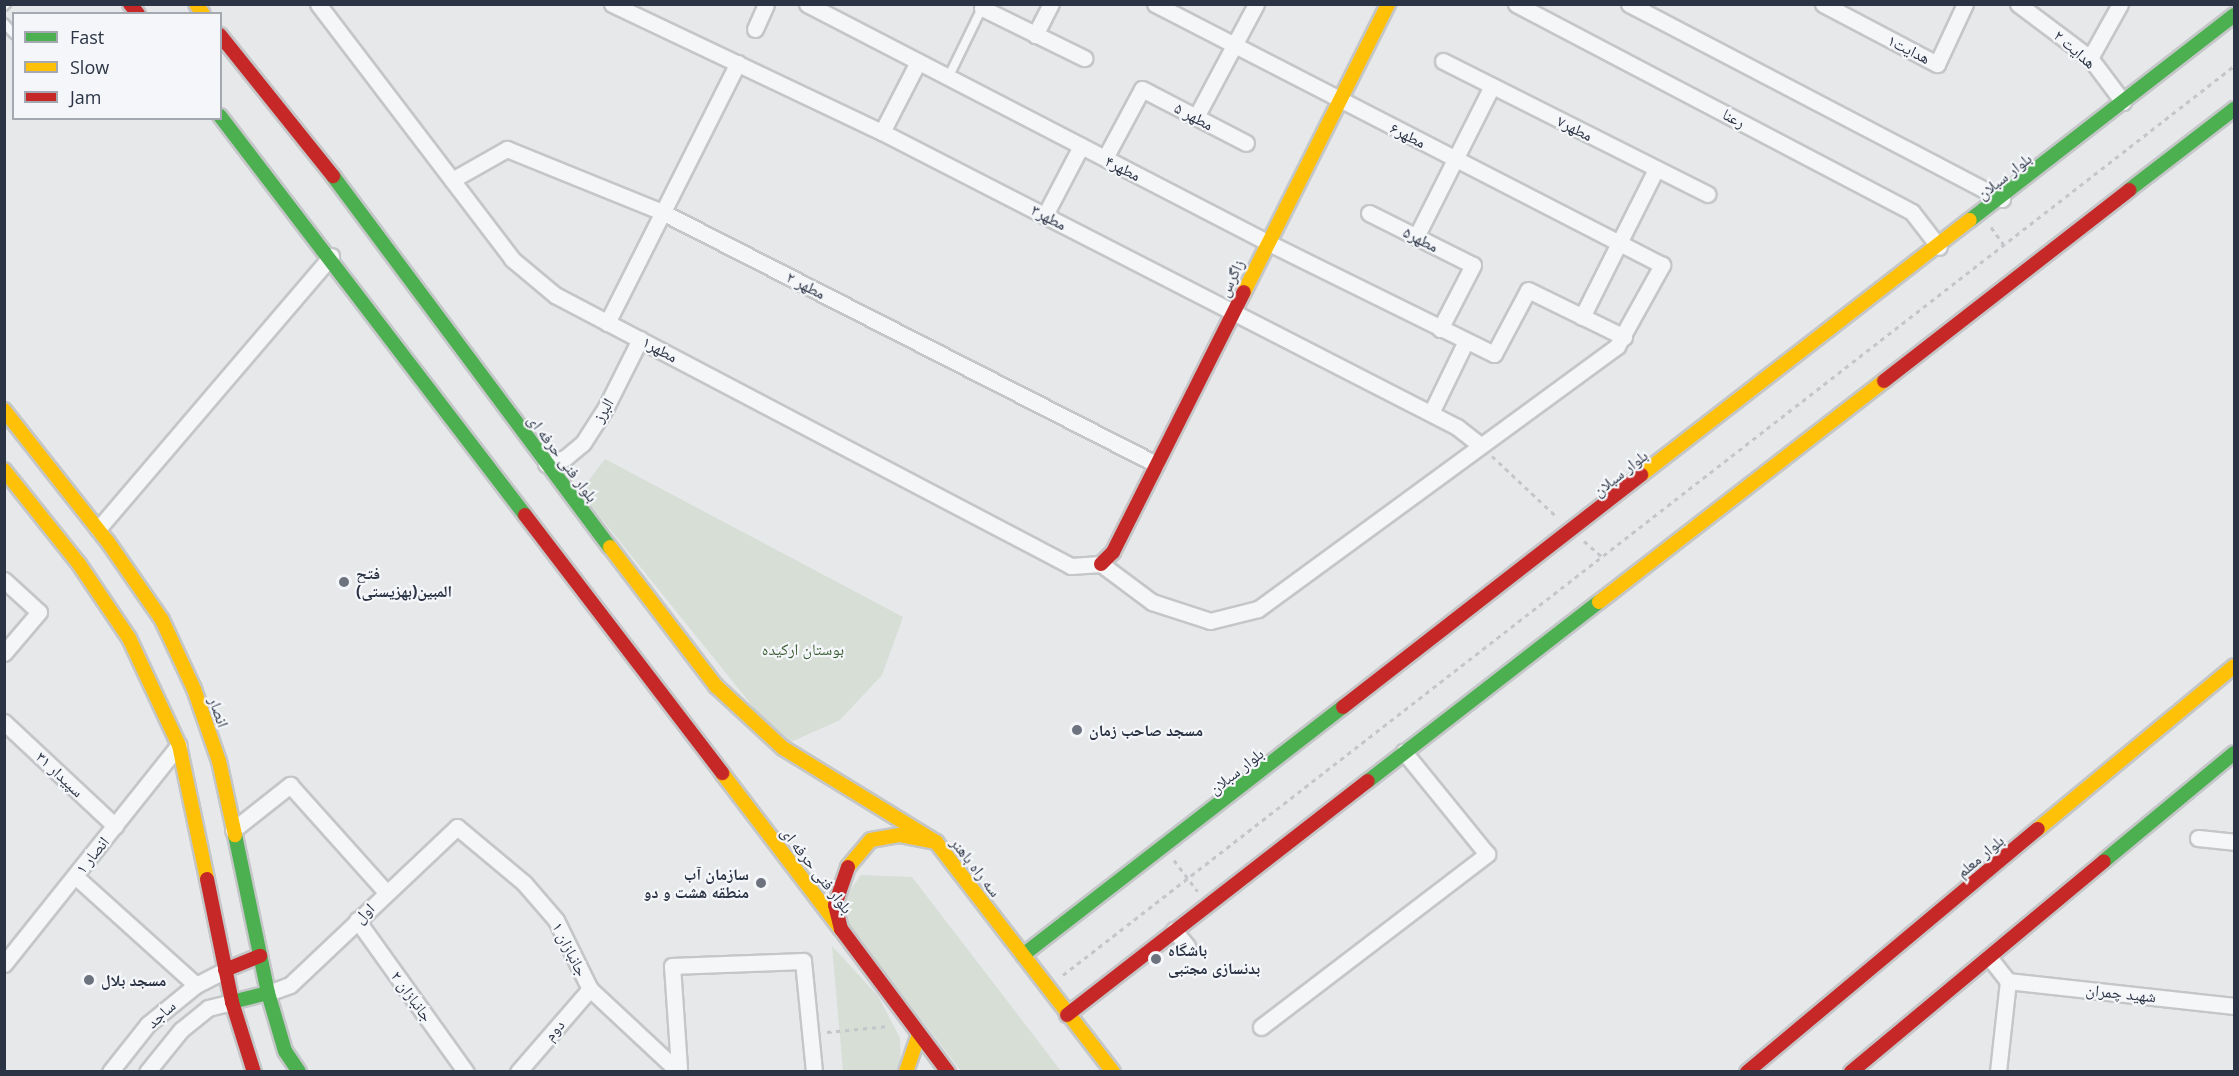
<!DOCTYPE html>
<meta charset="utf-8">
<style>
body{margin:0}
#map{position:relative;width:2239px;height:1076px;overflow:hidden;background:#e6e8ea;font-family:"Open Sans","Noto Naskh Arabic",sans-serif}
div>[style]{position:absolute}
.green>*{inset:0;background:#d6ded6}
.path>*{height:3px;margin-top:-1.5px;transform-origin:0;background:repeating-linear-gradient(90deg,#c5c6ca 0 4.5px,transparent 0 9px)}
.roads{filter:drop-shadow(2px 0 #c4c6c8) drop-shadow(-2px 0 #c4c6c8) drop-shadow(0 2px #c4c6c8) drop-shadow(0 -2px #c4c6c8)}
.lane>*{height:8px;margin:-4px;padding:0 4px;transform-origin:4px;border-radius:4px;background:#f5f6f7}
.street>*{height:15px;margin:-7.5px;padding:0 7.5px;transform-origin:7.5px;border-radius:7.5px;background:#f5f6f7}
.fast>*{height:14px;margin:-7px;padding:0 7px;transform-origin:7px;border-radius:7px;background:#4caf50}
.slow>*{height:14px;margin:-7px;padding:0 7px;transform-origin:7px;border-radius:7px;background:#ffc107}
.jam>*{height:14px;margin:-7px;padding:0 7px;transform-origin:7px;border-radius:7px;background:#c62828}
.dots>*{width:16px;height:16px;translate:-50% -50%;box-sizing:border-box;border:3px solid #f4f6f9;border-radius:50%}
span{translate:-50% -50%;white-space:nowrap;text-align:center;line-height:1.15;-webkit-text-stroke:4.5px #f4f6f9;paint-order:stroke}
.street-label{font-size:16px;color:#2b3445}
.poi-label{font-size:16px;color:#2b3445;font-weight:700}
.left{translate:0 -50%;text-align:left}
.right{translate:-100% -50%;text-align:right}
.park-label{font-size:16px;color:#3f6138}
.frame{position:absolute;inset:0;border:6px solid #2b3445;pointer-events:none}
.legend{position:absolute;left:12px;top:12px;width:210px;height:108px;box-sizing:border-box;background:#f4f6f9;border:2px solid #a4a8b1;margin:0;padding:8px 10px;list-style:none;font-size:18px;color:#2b3445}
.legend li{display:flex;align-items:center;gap:12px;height:30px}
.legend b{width:30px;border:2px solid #a4a8b1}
</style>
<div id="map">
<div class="green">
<div style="clip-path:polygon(605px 459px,903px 617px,882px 675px,840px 720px,784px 745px,580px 492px)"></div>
<div style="clip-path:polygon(861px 875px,912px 877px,1061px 1071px,961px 1071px,849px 925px,846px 896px)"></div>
<div style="clip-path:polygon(832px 946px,878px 996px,900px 1038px,901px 1071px,843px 1071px)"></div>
</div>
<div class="path">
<div style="left:1991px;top:227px;width:22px;rotate:54deg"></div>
<div style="left:1492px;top:456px;width:89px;rotate:43.2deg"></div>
<div style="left:1584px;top:541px;width:23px;rotate:41deg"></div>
<div style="left:1174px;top:860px;width:39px;rotate:53deg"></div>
<div style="left:1063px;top:975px;width:1482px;rotate:-37.82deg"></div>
<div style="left:827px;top:1032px;width:62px;rotate:-5.5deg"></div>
</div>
<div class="roads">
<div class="lane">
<div style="left:4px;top:6px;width:3px;rotate:-45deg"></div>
<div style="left:4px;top:23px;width:15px;rotate:48deg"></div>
<div style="left:948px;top:78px;width:78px;rotate:-64.1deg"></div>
</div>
<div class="street">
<div style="left:318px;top:4px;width:320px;rotate:52.7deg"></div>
<div style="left:512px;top:259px;width:56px;rotate:39.9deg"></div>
<div style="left:555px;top:295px;width:583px;rotate:27.71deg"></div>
<div style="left:1071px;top:566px;width:30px;rotate:-4deg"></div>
<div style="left:1101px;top:564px;width:64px;rotate:36.7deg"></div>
<div style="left:1152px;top:602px;width:61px;rotate:18.1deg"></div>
<div style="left:1210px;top:621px;width:49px;rotate:-14deg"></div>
<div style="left:1258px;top:609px;width:445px;rotate:-36.2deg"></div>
<div style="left:1617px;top:346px;width:93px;rotate:-60.9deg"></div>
<div style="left:1662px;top:265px;width:570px;rotate:-152.76deg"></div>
<div style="left:612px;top:4px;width:299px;rotate:25.4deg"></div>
<div style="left:882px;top:132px;width:646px;rotate:27.16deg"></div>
<div style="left:1457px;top:427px;width:28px;rotate:38deg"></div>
<div style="left:807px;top:4px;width:518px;rotate:27.36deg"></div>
<div style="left:1267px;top:242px;width:253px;rotate:26.3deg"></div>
<div style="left:1494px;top:354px;width:72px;rotate:-62deg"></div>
<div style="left:1528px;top:290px;width:107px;rotate:26.1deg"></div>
<div style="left:1516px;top:4px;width:447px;rotate:27.7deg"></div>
<div style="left:1912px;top:212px;width:44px;rotate:52.4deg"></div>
<div style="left:1629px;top:4px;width:421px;rotate:27.6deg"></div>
<div style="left:1823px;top:4px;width:129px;rotate:27.8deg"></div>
<div style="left:1937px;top:64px;width:66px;rotate:-65deg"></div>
<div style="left:2018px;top:4px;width:90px;rotate:36.9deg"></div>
<div style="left:2090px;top:58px;width:55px;rotate:53.1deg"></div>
<div style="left:982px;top:8px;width:114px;rotate:26.1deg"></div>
<div style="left:755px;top:29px;width:27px;rotate:-66deg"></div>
<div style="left:1035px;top:35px;width:35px;rotate:-63deg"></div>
<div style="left:2090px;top:58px;width:62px;rotate:-60.9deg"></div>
<div style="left:1443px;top:61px;width:296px;rotate:26.7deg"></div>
<div style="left:1196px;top:117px;width:128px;rotate:-62deg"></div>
<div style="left:882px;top:132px;width:79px;rotate:-62.8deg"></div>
<div style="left:1105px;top:158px;width:78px;rotate:-61.8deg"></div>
<div style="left:1142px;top:89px;width:117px;rotate:27.4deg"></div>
<div style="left:452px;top:180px;width:63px;rotate:-29.4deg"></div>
<div style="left:507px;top:149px;width:167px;rotate:22.1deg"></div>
<div style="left:662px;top:212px;width:555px;rotate:27.03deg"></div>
<div style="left:1369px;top:213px;width:116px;rotate:26.6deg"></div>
<div style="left:1473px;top:265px;width:72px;rotate:117.3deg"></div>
<div style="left:1045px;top:215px;width:78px;rotate:-62.4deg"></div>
<div style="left:1416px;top:237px;width:169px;rotate:-63.3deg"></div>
<div style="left:1582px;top:317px;width:165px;rotate:-63.4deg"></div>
<div style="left:607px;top:323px;width:291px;rotate:-63.3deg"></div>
<div style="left:1431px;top:413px;width:80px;rotate:-64.1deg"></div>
<div style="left:546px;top:464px;width:20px;rotate:-18deg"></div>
<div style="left:565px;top:458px;width:23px;rotate:-40deg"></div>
<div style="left:583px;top:443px;width:43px;rotate:-57.4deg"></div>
<div style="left:606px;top:407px;width:76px;rotate:-63.4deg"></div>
<div style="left:98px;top:529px;width:359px;rotate:-49.5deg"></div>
<div style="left:4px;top:580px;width:47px;rotate:42.4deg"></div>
<div style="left:39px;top:612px;width:54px;rotate:130.5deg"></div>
<div style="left:4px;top:722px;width:152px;rotate:43.1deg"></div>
<div style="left:233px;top:830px;width:73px;rotate:-38.3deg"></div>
<div style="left:290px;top:785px;width:144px;rotate:48.1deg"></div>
<div style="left:2198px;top:838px;width:36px;rotate:6deg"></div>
<div style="left:75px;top:876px;width:163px;rotate:42deg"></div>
<div style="left:357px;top:920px;width:187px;rotate:54.4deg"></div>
<div style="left:1174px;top:930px;width:21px;rotate:51deg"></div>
<div style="left:1989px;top:957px;width:31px;rotate:52deg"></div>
<div style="left:2008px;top:981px;width:92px;rotate:96.3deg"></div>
<div style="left:4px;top:964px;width:280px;rotate:-51.4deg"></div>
<div style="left:2008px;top:981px;width:227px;rotate:6.3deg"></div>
<div style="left:268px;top:993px;width:23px;rotate:-20deg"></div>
<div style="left:290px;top:985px;width:230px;rotate:-43.4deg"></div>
<div style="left:457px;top:827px;width:87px;rotate:39.9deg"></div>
<div style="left:524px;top:883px;width:49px;rotate:49.1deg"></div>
<div style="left:556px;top:920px;width:77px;rotate:63.8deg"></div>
<div style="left:590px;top:989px;width:122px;rotate:43deg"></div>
<div style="left:1261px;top:1027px;width:285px;rotate:-37.4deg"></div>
<div style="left:1487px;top:854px;width:132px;rotate:-129.1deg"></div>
<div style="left:679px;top:1068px;width:102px;rotate:-93.9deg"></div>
<div style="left:672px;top:966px;width:131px;rotate:-2.2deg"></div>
<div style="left:803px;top:961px;width:112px;rotate:84.3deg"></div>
<div style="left:110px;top:1072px;width:61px;rotate:-51.6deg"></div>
<div style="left:148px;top:1024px;width:62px;rotate:-39.1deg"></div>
<div style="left:196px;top:985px;width:33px;rotate:-27deg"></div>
<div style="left:147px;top:1072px;width:54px;rotate:-51deg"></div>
<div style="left:181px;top:1030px;width:35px;rotate:-39deg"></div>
<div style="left:208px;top:1008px;width:25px;rotate:-14deg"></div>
<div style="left:518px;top:1072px;width:110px;rotate:-49.1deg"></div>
</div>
<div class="fast">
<div style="left:220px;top:116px;width:502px;rotate:52.61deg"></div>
<div style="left:333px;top:176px;width:463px;rotate:53.3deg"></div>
<div style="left:2129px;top:190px;width:133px;rotate:-37.6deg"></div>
<div style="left:1970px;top:220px;width:334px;rotate:-37.8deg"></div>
<div style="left:1368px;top:781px;width:292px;rotate:-37.8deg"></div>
<div style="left:235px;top:835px;width:161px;rotate:78.2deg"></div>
<div style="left:268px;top:993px;width:60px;rotate:73.7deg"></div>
<div style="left:285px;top:1051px;width:25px;rotate:56deg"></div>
<div style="left:2104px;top:861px;width:169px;rotate:-39.7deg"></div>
<div style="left:1023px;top:955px;width:405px;rotate:-37.8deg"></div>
<div style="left:232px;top:1002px;width:37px;rotate:-14deg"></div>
</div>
<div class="slow">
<div style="left:196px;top:4px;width:12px;rotate:55deg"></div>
<div style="left:1244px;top:292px;width:322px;rotate:-63.4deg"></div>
<div style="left:4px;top:410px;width:168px;rotate:51.8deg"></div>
<div style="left:108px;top:542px;width:95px;rotate:55.3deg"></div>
<div style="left:162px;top:620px;width:76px;rotate:65.1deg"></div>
<div style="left:194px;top:689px;width:76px;rotate:70.9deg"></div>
<div style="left:219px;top:761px;width:76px;rotate:77.8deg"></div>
<div style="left:4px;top:470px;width:120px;rotate:51.4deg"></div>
<div style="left:79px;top:564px;width:89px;rotate:56deg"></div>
<div style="left:129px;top:638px;width:118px;rotate:65deg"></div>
<div style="left:179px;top:745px;width:137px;rotate:78.2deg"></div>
<div style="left:1641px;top:475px;width:416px;rotate:-37.8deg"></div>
<div style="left:610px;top:547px;width:175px;rotate:52.7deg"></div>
<div style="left:716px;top:686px;width:91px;rotate:42.8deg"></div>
<div style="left:783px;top:748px;width:180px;rotate:31.6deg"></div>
<div style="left:1599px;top:602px;width:361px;rotate:-37.8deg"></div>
<div style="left:722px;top:773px;width:196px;rotate:52.7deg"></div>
<div style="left:2038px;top:829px;width:255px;rotate:-39.7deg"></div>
<div style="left:848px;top:867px;width:35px;rotate:-50deg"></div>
<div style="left:871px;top:840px;width:28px;rotate:-10deg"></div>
<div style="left:899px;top:835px;width:38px;rotate:11deg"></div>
<div style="left:936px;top:842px;width:290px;rotate:52.4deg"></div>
<div style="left:906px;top:1072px;width:40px;rotate:-71.1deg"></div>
</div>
<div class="jam">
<div style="left:130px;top:4px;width:13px;rotate:51deg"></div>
<div style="left:220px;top:35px;width:181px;rotate:51.3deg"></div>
<div style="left:1884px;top:381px;width:311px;rotate:-37.9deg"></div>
<div style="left:525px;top:515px;width:325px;rotate:52.6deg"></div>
<div style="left:1101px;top:564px;width:17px;rotate:-45deg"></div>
<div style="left:1113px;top:552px;width:291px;rotate:-63.3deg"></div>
<div style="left:1343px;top:707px;width:378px;rotate:-37.9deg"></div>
<div style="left:848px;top:867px;width:40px;rotate:108.9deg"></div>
<div style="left:835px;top:905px;width:25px;rotate:76deg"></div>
<div style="left:841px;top:929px;width:179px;rotate:53.2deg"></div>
<div style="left:207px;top:879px;width:126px;rotate:78.5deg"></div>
<div style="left:232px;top:1002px;width:73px;rotate:72.6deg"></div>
<div style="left:225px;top:970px;width:38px;rotate:-22deg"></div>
<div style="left:1067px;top:1015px;width:381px;rotate:-37.9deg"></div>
<div style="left:1747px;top:1072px;width:379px;rotate:-39.9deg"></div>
<div style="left:1851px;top:1072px;width:329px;rotate:-39.8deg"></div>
</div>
</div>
<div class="dots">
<div style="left:344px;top:582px;background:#6c737f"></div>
<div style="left:1077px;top:730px;background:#6c737f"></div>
<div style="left:761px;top:883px;background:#6c737f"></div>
<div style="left:1156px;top:959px;background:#6c737f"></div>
<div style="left:89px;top:980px;background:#6c737f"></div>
</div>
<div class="street-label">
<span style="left:1909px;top:49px;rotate:27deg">هدایت۱</span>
<span style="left:2075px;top:49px;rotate:41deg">هدایت ۲</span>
<span style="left:1194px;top:116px;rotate:28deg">مطهر ۵</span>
<span style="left:1734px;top:118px;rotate:28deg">رعنا</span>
<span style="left:1575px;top:128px;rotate:27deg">مطهر۷</span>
<span style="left:1408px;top:135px;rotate:27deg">مطهر۶</span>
<span style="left:1123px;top:168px;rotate:27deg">مطهر۴</span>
<span style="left:2004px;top:176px;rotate:-38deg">بلوار سبلان</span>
<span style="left:1049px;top:217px;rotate:27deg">مطهر۳</span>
<span style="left:1421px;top:239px;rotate:27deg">مطهر۵</span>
<span style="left:1231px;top:278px;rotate:-64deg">زاگرس</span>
<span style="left:806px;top:285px;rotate:27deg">مطهر ۲</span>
<span style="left:660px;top:349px;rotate:28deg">مطهر۱</span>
<span style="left:603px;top:410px;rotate:-59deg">البرز</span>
<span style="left:563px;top:458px;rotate:53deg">بلوار فنی حرفه ای</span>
<span style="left:1620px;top:473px;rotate:-38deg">بلوار سبلان</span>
<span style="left:219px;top:712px;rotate:71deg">انصار</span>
<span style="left:1236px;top:771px;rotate:-38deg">بلوار سبلان</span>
<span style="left:60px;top:774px;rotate:43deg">سپیدار ۳۱</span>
<span style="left:92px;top:855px;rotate:-51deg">انصار ۱</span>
<span style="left:1980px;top:856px;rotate:-40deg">بلوار معلم</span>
<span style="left:976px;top:867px;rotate:52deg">سه راه باهنر</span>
<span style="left:817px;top:870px;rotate:52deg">بلوار فنی حرفه ای</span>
<span style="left:364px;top:913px;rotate:-44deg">اول</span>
<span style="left:570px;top:949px;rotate:63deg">جانبازان ۱</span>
<span style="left:2121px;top:993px;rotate:6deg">شهید چمران</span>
<span style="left:412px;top:996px;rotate:54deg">جانبازان ۲</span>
<span style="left:161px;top:1014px;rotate:-42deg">ساجد</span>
<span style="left:554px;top:1030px;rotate:-49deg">دوم</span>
</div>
<div class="poi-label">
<span class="left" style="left:356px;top:582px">فتح<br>المبین(بهزیستی)</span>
<span class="left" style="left:1089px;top:730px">مسجد صاحب زمان</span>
<span class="right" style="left:749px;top:883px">سازمان آب<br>منطقه هشت و دو</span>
<span class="left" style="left:1168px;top:959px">باشگاه<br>بدنسازی مجتبی</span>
<span class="left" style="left:101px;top:980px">مسجد بلال</span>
</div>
<div class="park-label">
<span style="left:803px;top:649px">بوستان ارکیده</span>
</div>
<div class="frame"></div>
<ul class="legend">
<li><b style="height:8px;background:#4caf50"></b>Fast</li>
<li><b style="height:8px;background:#ffc107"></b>Slow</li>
<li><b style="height:8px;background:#c62828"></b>Jam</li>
</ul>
</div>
